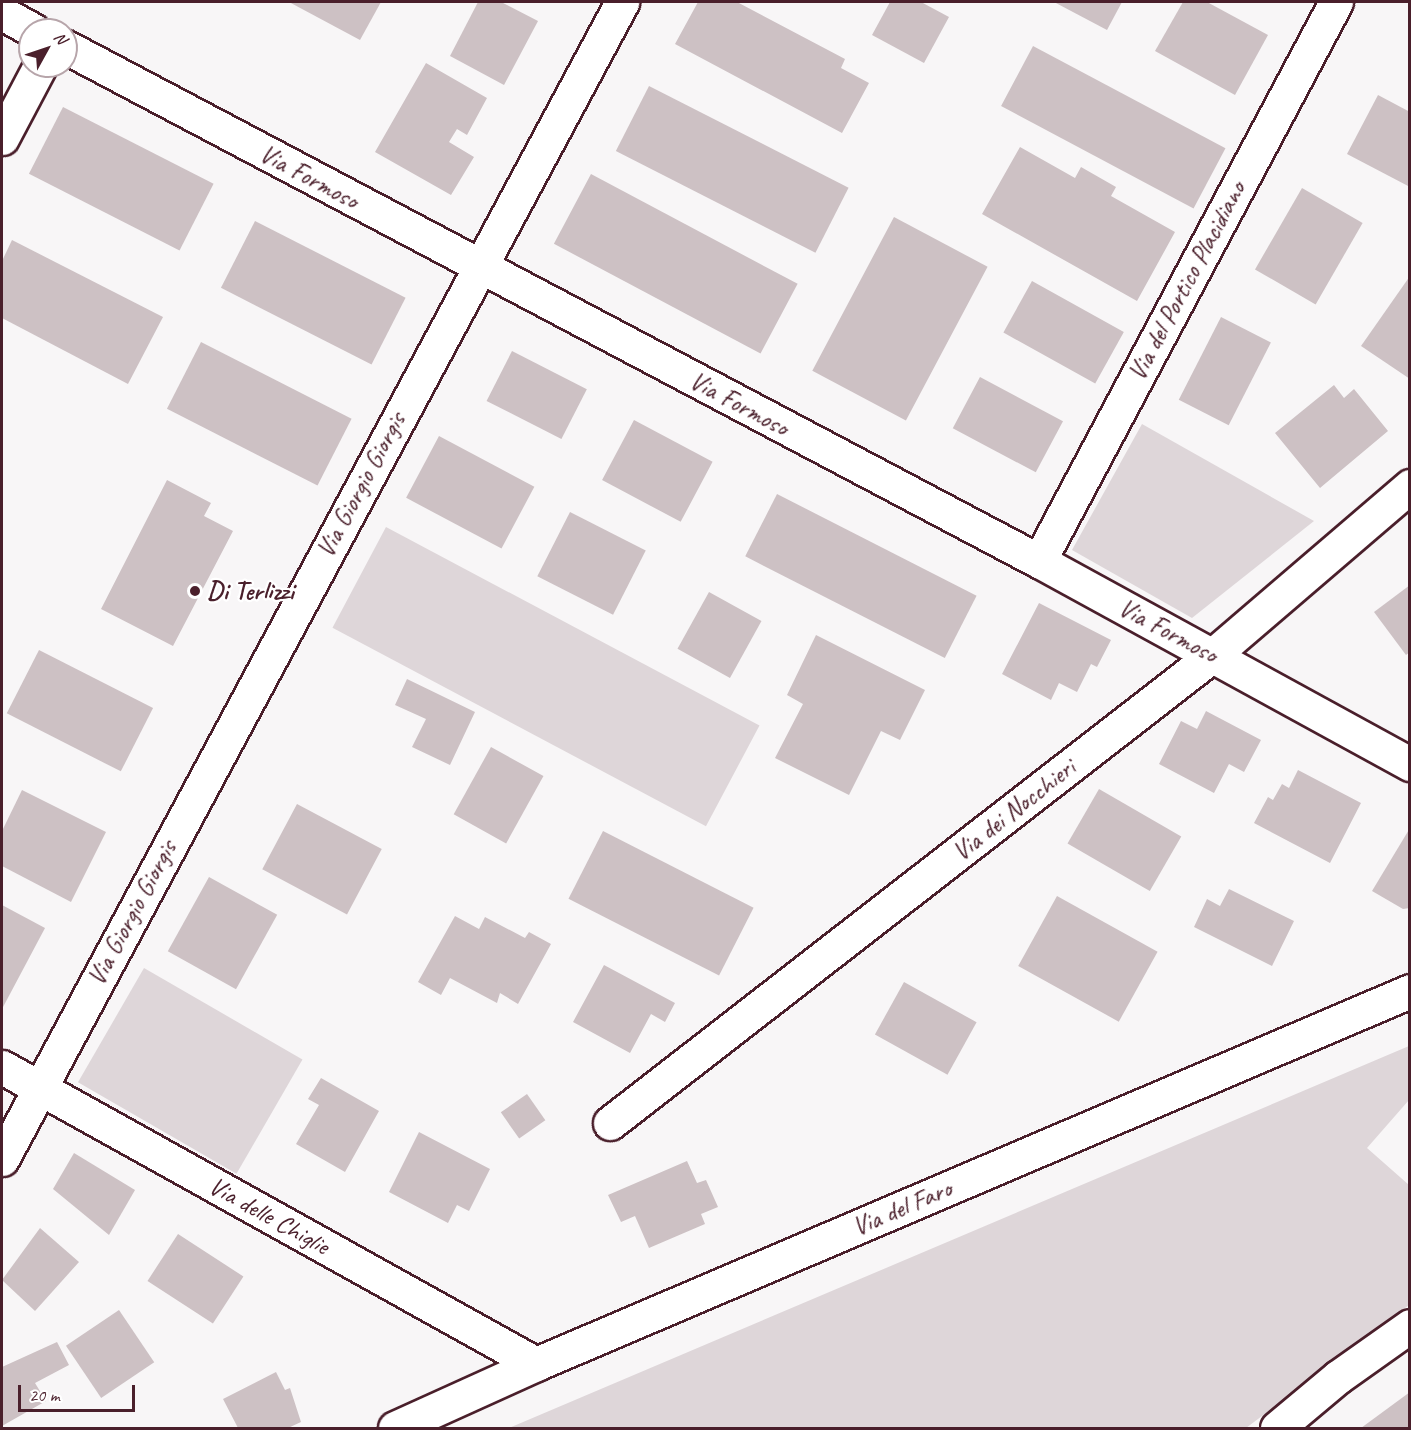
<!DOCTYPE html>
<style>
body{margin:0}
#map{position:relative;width:1411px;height:1430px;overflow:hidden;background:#f8f6f7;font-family:Caveat,sans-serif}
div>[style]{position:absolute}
.green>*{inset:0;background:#ded6d9;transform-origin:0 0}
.building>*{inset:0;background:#cdc1c4;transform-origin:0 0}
.roads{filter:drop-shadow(2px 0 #4a1f2b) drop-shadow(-2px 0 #4a1f2b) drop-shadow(0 2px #4a1f2b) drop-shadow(0 -2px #4a1f2b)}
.minor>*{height:33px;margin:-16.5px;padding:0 16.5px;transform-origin:16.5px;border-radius:16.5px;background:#fff}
.dots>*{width:16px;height:16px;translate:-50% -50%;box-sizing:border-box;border:3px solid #fff;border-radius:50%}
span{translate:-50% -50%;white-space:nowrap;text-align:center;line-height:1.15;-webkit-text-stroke:4.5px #fff;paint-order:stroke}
.street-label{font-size:26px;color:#4a1f2b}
.poi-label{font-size:26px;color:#4a1f2b;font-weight:700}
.left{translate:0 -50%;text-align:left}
.frame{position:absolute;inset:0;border:3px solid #4a1f2b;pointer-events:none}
.north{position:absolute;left:18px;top:18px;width:60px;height:60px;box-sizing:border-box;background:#fff;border:2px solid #b7a5aa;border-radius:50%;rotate:50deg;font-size:16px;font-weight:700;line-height:24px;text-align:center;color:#4a1f2b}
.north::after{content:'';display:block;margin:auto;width:21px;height:27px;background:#4a1f2b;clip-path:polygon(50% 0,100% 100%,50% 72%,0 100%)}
.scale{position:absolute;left:18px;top:1385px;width:117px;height:27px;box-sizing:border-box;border:3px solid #4a1f2b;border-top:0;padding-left:8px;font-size:18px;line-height:21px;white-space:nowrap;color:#4a1f2b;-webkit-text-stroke:4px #fff;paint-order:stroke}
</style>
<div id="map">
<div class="green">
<div style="clip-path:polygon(1142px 424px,1314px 521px,1192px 618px,1072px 550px)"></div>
<div style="left:386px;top:527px;width:423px;height:114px;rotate:28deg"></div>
<div style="left:144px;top:968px;width:183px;height:132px;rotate:30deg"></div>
<div style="clip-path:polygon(1409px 1046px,1409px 1100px,1367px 1148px,1409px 1185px,1409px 1305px,1246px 1428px,509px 1428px)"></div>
</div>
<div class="building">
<div style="clip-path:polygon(289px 2px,381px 2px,360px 40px)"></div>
<div style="clip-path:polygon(478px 2px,501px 2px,538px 21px,504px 85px,450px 56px)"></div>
<div style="clip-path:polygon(698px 2px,737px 2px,845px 59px,841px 68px,869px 83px,842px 133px,675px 44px)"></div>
<div style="clip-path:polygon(890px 2px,921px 2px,949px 17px,924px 63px,872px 35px)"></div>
<div style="clip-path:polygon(1054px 2px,1122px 2px,1107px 30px)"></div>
<div style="clip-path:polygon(1183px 2px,1207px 2px,1268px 35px,1235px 95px,1155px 51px)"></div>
<div style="left:1033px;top:46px;width:218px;height:68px;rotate:28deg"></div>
<div style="clip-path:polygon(426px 63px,487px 98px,467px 135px,457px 129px,449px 142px,474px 157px,451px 195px,375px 152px)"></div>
<div style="left:649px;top:86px;width:224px;height:73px;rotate:27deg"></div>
<div style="clip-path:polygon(1378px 95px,1410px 112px,1410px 187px,1347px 154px)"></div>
<div style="left:63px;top:107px;width:169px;height:75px;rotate:27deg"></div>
<div style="clip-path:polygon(1020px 147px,1075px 178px,1081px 167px,1116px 187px,1111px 196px,1175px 232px,1137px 301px,982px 214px)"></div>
<div style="left:591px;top:174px;width:234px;height:79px;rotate:28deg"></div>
<div style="left:1302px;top:188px;width:70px;height:94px;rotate:30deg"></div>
<div style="left:894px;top:217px;width:106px;height:174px;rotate:28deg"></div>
<div style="left:255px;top:221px;width:169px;height:75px;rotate:27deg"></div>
<div style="clip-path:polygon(12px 240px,163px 317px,128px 384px,2px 318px,2px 261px)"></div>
<div style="clip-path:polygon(1410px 276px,1410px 379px,1361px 346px)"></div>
<div style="left:1032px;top:281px;width:105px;height:59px;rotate:29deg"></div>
<div style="left:1221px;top:317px;width:56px;height:93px;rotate:27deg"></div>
<div style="left:201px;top:342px;width:169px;height:75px;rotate:27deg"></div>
<div style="left:512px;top:351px;width:84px;height:56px;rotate:27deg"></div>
<div style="left:980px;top:377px;width:94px;height:58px;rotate:28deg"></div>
<div style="clip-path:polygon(1334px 385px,1344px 398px,1354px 389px,1388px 431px,1320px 488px,1275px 433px)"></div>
<div style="left:634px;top:420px;width:89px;height:68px;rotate:28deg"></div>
<div style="left:439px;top:436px;width:108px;height:70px;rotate:28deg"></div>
<div style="clip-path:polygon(167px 480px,211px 503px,204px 516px,233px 531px,173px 646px,101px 609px)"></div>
<div style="left:777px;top:494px;width:224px;height:70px;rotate:27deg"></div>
<div style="left:570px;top:512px;width:85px;height:72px;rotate:27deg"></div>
<div style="clip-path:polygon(1410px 585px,1410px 652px,1406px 655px,1374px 612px)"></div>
<div style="left:709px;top:592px;width:60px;height:65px;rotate:29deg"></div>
<div style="clip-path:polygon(1039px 603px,1111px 640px,1097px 667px,1091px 664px,1077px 692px,1059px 683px,1051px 700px,1002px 674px)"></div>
<div style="clip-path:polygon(816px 635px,925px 690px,900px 740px,881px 731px,849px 795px,775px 758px,803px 704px,787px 695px)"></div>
<div style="left:39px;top:650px;width:128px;height:71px;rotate:27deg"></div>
<div style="clip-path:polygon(407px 679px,475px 712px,450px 765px,412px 747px,426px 719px,395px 705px)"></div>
<div style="clip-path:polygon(1206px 711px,1261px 740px,1244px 772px,1229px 764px,1214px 793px,1159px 764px,1181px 721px,1197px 729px)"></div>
<div style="left:491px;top:747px;width:60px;height:77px;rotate:29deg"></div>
<div style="clip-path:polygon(1298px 770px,1361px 803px,1330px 863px,1254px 823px,1268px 797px,1273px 800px,1282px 784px,1289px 788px)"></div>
<div style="left:1099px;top:789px;width:95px;height:63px;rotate:30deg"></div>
<div style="clip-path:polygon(22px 790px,106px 832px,71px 902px,2px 866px,2px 831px)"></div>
<div style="left:297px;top:804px;width:96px;height:74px;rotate:28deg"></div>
<div style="clip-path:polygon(1410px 828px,1410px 908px,1403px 909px,1372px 891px)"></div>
<div style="left:603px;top:831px;width:169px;height:76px;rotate:27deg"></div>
<div style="left:209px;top:877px;width:78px;height:85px;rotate:29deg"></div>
<div style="clip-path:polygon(1229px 889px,1294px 921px,1272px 966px,1194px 927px,1207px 899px,1220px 906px)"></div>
<div style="left:1057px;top:896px;width:115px;height:80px;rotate:29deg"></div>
<div style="clip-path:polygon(2px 905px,45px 928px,2px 1009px)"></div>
<div style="clip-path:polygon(455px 916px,479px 929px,485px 917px,525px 938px,529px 932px,551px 944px,518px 1004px,500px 993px,497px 1003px,450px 978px,441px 995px,418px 982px)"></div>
<div style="clip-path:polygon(604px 965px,675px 1003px,665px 1022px,651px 1014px,630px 1053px,573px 1022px)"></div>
<div style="left:904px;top:982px;width:83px;height:60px;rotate:29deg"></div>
<div style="clip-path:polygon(321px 1078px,379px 1111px,345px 1172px,296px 1144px,319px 1105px,308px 1099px)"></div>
<div style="left:527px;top:1094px;width:32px;height:32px;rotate:55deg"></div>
<div style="clip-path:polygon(419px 1132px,490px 1169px,469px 1211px,457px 1205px,448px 1223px,389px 1192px)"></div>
<div style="clip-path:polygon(74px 1153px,135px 1190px,109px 1235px,53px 1189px)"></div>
<div style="clip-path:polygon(687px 1161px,697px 1183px,706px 1180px,718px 1207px,701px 1214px,705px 1224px,649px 1248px,635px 1216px,621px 1222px,608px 1195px)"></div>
<div style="clip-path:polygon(40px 1228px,79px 1262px,35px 1311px,2px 1280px)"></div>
<div style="left:178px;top:1234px;width:78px;height:56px;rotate:33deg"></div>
<div style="left:119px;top:1310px;width:63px;height:64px;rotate:56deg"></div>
<div style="clip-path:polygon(57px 1342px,69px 1365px,35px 1383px,46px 1401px,2px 1426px,2px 1367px)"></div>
<div style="clip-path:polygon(276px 1372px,285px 1390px,290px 1388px,301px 1422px,288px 1428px,238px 1428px,223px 1399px)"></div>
<div style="clip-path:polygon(1410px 1392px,1410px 1428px,1361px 1428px)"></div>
</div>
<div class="roads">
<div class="minor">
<div style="left:2px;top:13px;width:35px;rotate:29deg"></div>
<div style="left:66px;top:47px;width:1100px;rotate:27.85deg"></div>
<div style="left:1039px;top:561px;width:423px;rotate:28.7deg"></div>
<div style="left:2px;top:138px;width:81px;rotate:-62.2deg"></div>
<div style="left:1039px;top:561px;width:633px;rotate:-62.02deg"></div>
<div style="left:2px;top:1067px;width:611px;rotate:29.08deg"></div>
<div style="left:610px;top:1123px;width:763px;rotate:-37.82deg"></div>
<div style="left:1213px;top:655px;width:260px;rotate:-40.6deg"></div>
<div style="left:2px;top:1159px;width:1313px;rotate:-61.81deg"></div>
<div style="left:395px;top:1428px;width:155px;rotate:-24.4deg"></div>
<div style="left:536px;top:1364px;width:950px;rotate:-23.11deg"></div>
<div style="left:1277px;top:1428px;width:80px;rotate:-39.9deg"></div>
<div style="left:1338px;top:1377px;width:88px;rotate:-35.3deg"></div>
</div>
</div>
<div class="dots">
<div style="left:195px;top:591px;background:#4a1f2b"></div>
</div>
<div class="street-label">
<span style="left:309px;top:177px;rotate:28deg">Via Formoso</span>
<span style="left:1187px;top:281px;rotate:-62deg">Via del Portico Placidiano</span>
<span style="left:739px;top:404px;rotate:28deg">Via Formoso</span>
<span style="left:361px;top:485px;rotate:-62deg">Via Giorgio Giorgis</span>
<span style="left:1168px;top:631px;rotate:28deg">Via Formoso</span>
<span style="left:1014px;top:810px;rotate:-38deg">Via dei Nocchieri</span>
<span style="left:132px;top:913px;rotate:-62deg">Via Giorgio Giorgis</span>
<span style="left:902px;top:1208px;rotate:-23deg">Via del Faro</span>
<span style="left:269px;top:1216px;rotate:29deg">Via delle Chiglie</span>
</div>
<div class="poi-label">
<span class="left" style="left:207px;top:591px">Di Terlizzi</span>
</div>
<div class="frame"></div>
<div class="north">N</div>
<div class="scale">20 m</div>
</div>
